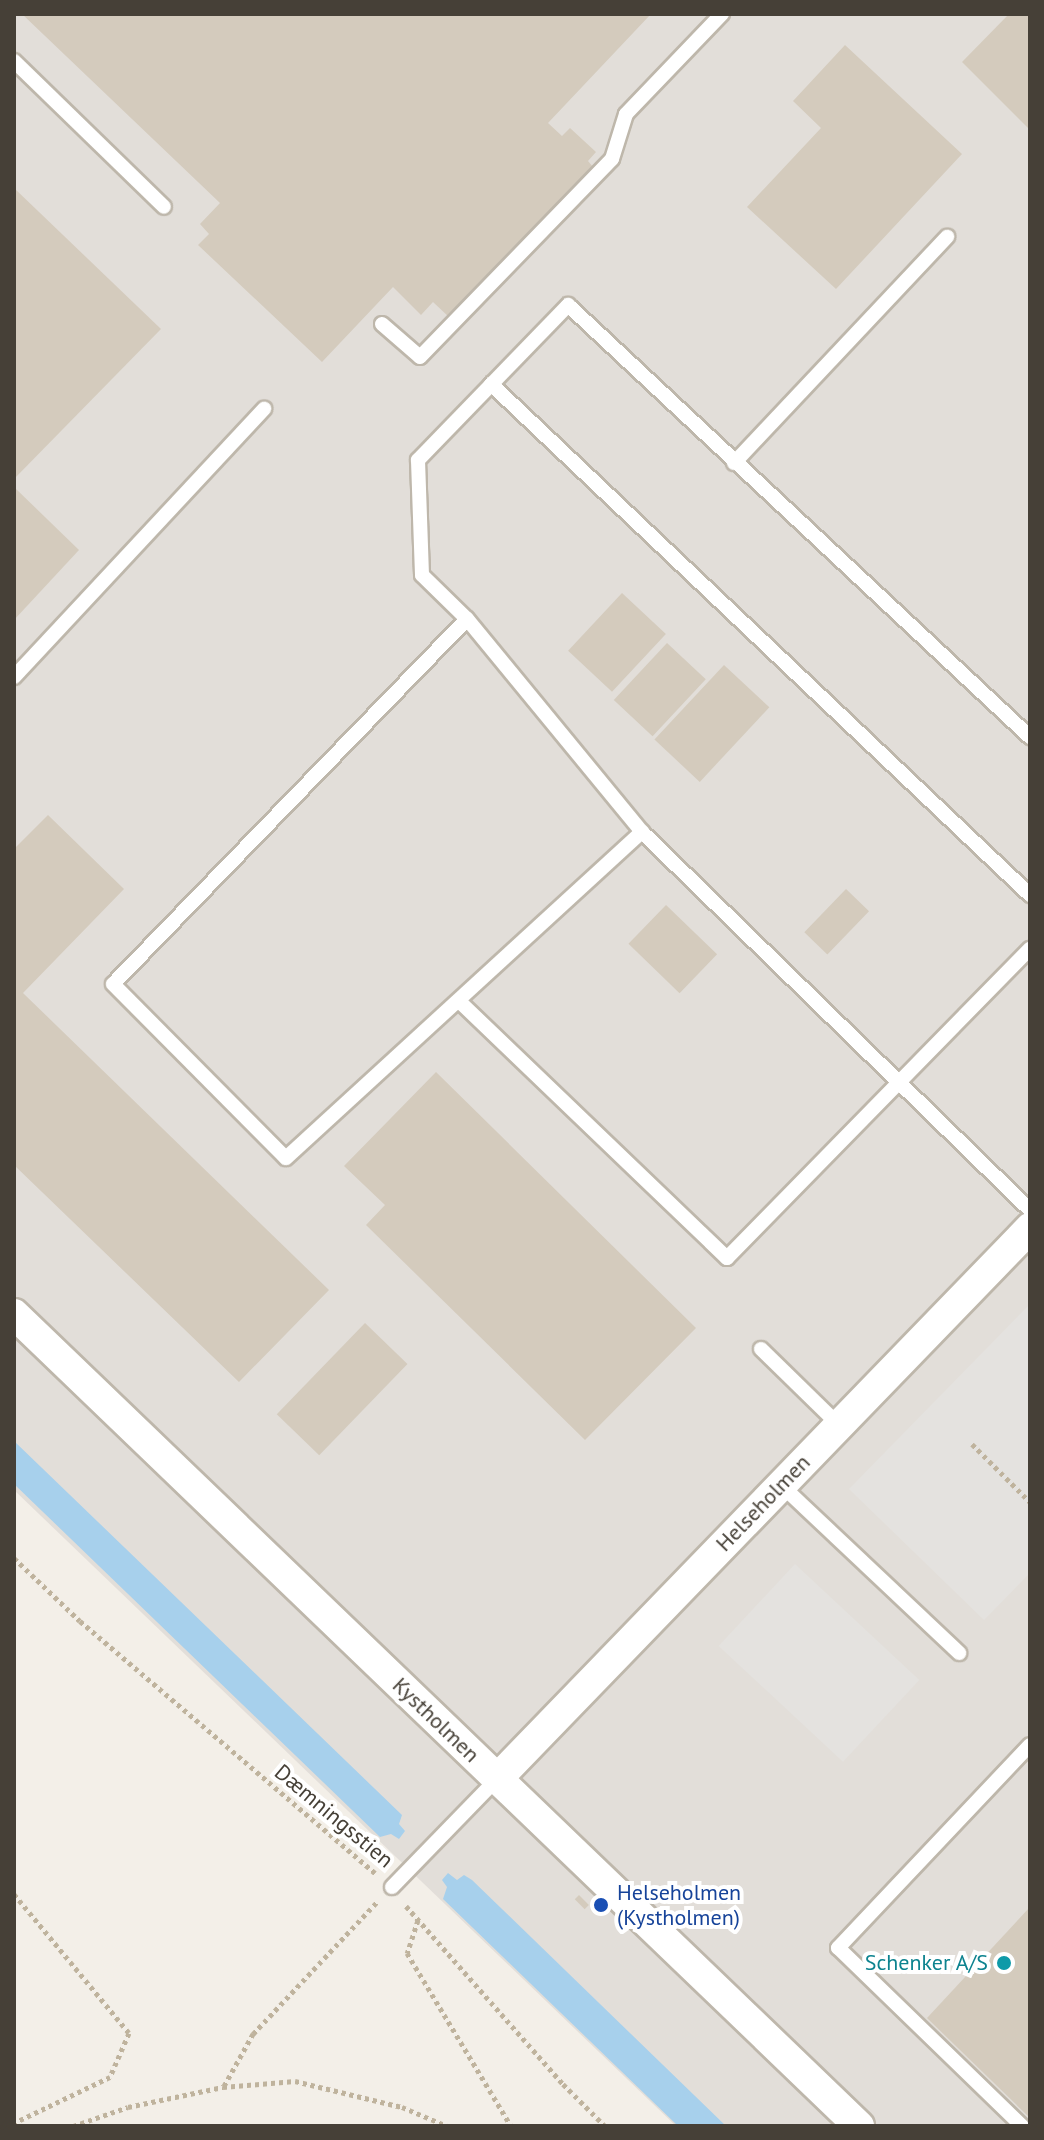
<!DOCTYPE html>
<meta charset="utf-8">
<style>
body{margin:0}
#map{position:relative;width:1044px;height:2140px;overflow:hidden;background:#f3efe8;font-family:"PT Sans",sans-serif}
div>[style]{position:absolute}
.industrial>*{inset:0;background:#e2ded9}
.parking>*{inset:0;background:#e4e2df;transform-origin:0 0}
.water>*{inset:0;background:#a7d0ec}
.building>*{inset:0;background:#d4cbbd;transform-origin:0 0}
.path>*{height:5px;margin-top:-2.5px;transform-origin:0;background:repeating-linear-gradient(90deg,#bfb39d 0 4px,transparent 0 8px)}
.roads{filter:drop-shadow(2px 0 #beb7ab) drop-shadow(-2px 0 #beb7ab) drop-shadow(0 2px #beb7ab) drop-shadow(0 -2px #beb7ab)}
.service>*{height:14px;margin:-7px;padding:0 7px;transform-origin:7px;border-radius:7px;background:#fff}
.minor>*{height:30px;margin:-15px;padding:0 15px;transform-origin:15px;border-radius:15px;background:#fff}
.dots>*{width:22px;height:22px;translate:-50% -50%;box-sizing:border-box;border:4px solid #fff;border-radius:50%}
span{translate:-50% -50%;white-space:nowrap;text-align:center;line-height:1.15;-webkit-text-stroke:8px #fff;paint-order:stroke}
.street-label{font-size:22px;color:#464037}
.transit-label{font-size:22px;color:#164399}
.left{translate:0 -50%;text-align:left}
.culture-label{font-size:22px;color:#0d838f}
.right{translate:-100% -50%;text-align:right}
.frame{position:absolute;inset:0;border:16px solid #464037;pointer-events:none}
</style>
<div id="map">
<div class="industrial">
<div style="clip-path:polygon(14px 14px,1030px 14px,1030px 2126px,676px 2126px,14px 1490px)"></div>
</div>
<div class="parking">
<div style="clip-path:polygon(1030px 1304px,1030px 1573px,984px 1620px,849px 1489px)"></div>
<div style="left:795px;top:1564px;width:170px;height:112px;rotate:43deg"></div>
</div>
<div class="water">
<div style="clip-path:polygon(14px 1441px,402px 1815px,399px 1824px,405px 1831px,399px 1839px,391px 1834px,380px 1837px,14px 1484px)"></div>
<div style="clip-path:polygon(448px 1873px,457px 1880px,464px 1875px,472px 1880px,726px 2126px,678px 2126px,443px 1899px,447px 1887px,442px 1880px)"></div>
</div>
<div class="building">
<div style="clip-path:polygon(22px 14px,651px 14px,548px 123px,562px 136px,570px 128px,596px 152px,588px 161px,593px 167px,450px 318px,433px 302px,421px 315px,393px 287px,322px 362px,198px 245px,209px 234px,200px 224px,220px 203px)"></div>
<div style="clip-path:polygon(1009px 14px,1030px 14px,1030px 130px,962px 62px)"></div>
<div style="clip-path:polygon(845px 45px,962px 154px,836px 289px,747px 207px,821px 128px,793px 101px)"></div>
<div style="clip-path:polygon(14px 188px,161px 329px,14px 479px)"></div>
<div style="clip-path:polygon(14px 487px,79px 550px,14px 620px)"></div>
<div style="left:622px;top:593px;width:60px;height:79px;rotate:43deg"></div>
<div style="left:667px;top:643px;width:53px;height:78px;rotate:43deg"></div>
<div style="left:724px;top:665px;width:62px;height:102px;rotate:43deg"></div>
<div style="clip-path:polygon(48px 815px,124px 889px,23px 993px,329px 1290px,239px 1382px,14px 1165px,14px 849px)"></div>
<div style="left:846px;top:889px;width:32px;height:60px;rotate:44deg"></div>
<div style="left:666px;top:905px;width:71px;height:54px;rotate:44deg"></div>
<div style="clip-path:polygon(436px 1072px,696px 1328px,585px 1440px,366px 1225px,385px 1205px,344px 1166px)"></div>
<div style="left:365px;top:1323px;width:59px;height:127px;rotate:44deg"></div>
<div style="left:579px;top:1895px;width:14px;height:6px;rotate:45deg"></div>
<div style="clip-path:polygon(1030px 1907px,1030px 2118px,927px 2018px)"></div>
</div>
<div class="path">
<div style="left:972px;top:1444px;width:82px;rotate:45deg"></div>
<div style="left:14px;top:1558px;width:91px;rotate:43.7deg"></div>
<div style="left:80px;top:1621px;width:388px;rotate:40.5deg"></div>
<div style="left:14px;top:1894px;width:180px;rotate:50.4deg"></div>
<div style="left:129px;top:2033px;width:48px;rotate:113.4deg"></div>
<div style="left:110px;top:2077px;width:106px;rotate:154.4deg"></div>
<div style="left:406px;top:1906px;width:237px;rotate:48.6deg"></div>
<div style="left:563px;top:2084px;width:59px;rotate:45deg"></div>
<div style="left:418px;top:1920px;width:35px;rotate:108deg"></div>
<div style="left:407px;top:1953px;width:202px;rotate:59deg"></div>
<div style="left:224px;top:2086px;width:60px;rotate:-60.9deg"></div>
<div style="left:253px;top:2034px;width:183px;rotate:-46.8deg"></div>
<div style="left:73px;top:2126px;width:58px;rotate:-19.1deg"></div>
<div style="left:128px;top:2107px;width:97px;rotate:-11.9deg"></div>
<div style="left:223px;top:2087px;width:72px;rotate:-4.8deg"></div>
<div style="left:295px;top:2081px;width:110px;rotate:13.7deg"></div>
<div style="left:402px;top:2107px;width:49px;rotate:22.9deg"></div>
</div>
<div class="roads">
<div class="service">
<div style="left:14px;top:61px;width:209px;rotate:44.2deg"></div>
<div style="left:382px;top:324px;width:50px;rotate:41deg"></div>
<div style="left:420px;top:357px;width:276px;rotate:-45.9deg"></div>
<div style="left:612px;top:159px;width:47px;rotate:-72.7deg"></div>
<div style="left:626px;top:114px;width:139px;rotate:-46.2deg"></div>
<div style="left:491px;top:384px;width:743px;rotate:43.47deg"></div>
<div style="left:734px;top:463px;width:311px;rotate:-46.7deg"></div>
<div style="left:467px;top:619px;width:508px;rotate:134.12deg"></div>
<div style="left:113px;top:984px;width:245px;rotate:45.2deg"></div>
<div style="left:286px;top:1158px;width:483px;rotate:-42.5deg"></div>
<div style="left:642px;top:832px;width:276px;rotate:-129.4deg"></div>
<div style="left:467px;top:619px;width:63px;rotate:-135.6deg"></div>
<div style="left:422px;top:575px;width:115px;rotate:-92deg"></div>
<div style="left:418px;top:460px;width:216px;rotate:-45.9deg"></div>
<div style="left:568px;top:305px;width:633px;rotate:43.08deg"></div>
<div style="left:14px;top:677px;width:367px;rotate:-47deg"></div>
<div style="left:642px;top:832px;width:542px;rotate:44.25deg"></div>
<div style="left:460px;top:1002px;width:370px;rotate:43.8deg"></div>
<div style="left:727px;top:1258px;width:433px;rotate:-45.6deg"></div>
<div style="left:761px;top:1349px;width:109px;rotate:44.3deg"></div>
<div style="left:781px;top:1485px;width:245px;rotate:43.3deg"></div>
<div style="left:392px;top:1887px;width:151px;rotate:-45.8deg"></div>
<div style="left:1022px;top:2126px;width:256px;rotate:-135.9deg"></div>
<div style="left:838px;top:1948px;width:279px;rotate:-46.6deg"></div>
</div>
<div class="minor">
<div style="left:14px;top:1314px;width:1172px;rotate:43.86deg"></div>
<div style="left:497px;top:1779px;width:767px;rotate:-45.95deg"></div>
</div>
</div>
<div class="dots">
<div style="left:601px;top:1905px;background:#1a4fb4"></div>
<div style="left:1004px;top:1963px;background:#0f9aa8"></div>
</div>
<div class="street-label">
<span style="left:763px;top:1503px;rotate:-46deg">Helseholmen</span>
<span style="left:436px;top:1720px;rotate:44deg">Kystholmen</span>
<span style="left:334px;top:1816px;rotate:40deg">Dæmningsstien</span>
</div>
<div class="transit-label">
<span class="left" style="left:617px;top:1905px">Helseholmen<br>(Kystholmen)</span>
</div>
<div class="culture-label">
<span class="right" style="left:988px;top:1963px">Schenker A/S</span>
</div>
<div class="frame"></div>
</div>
